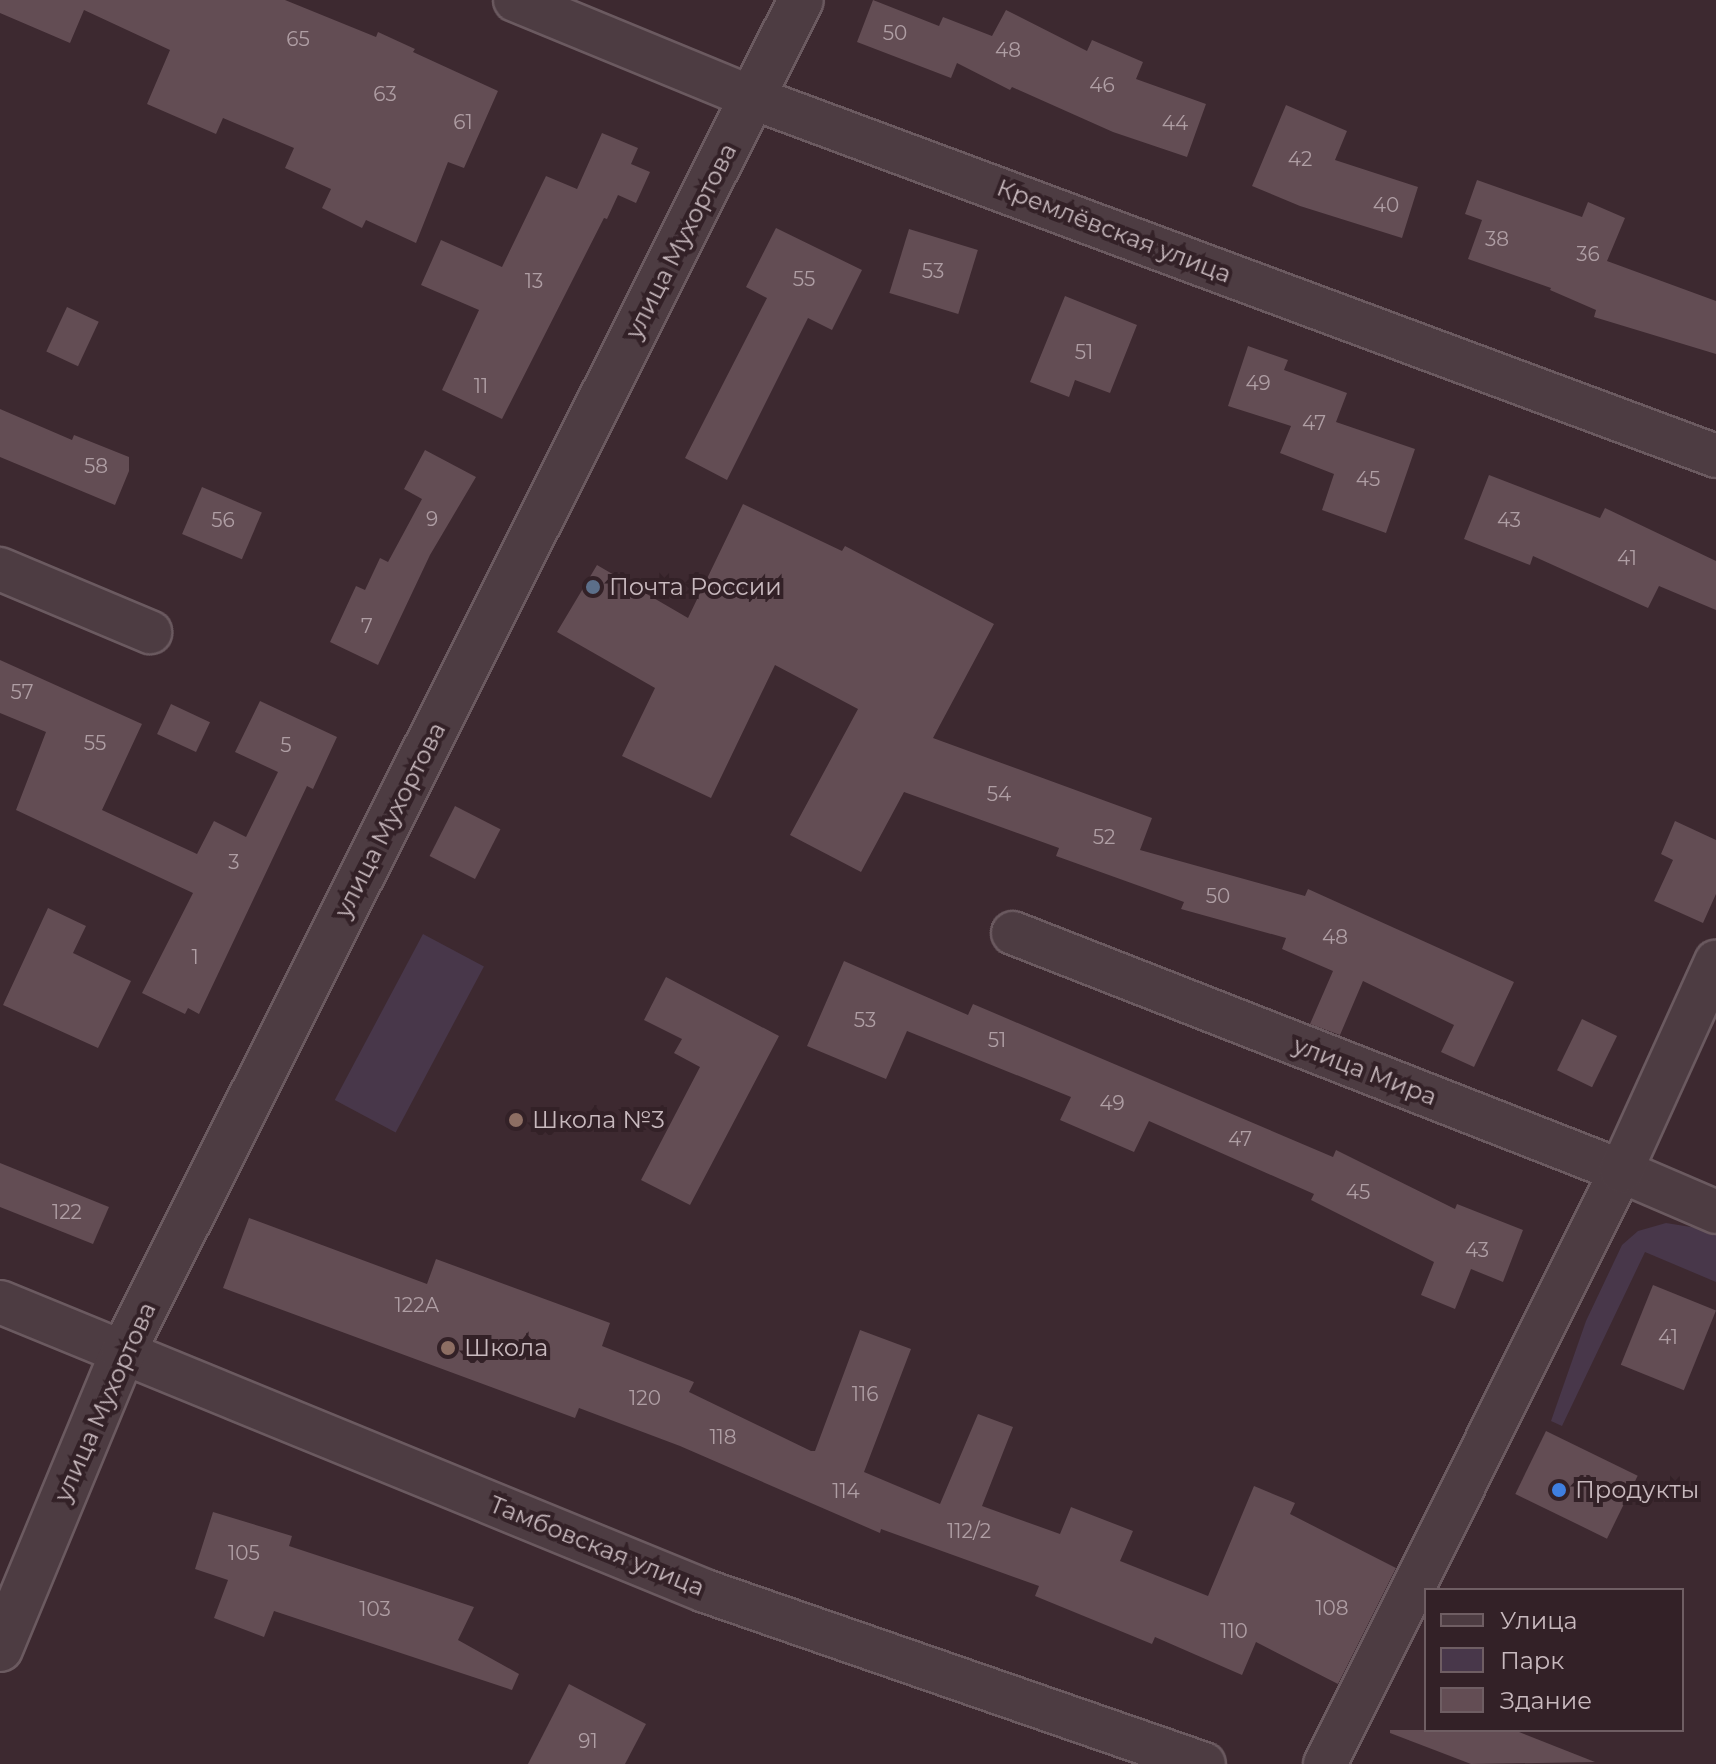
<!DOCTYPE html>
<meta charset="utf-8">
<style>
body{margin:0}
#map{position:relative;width:1716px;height:1764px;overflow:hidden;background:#3d2930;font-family:Montserrat,sans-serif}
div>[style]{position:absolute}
.green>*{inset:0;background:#48374a;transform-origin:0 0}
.building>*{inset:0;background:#634d54;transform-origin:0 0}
.roads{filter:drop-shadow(2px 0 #6b5a60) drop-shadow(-2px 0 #6b5a60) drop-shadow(0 2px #6b5a60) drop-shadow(0 -2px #6b5a60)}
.minor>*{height:42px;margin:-21px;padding:0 21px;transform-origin:21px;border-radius:21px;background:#4d3c42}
.tertiary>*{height:44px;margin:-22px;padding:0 22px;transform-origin:22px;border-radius:22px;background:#4d3c42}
.dots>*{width:22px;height:22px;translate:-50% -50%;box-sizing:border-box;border:4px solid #332127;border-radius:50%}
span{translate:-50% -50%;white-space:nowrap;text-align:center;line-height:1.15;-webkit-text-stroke:8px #332127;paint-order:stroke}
.number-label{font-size:20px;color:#af9ea4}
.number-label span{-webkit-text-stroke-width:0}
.street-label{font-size:24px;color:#c8b9be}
.poi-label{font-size:24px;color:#c8b9be}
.left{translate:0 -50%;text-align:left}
.legend{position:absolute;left:1424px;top:1588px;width:260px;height:144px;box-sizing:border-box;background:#332127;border:2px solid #6f5e63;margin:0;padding:10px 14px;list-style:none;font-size:24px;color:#c8b9be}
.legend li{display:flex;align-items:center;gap:16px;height:40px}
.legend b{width:40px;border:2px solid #6f5e63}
</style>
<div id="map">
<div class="green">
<div style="left:423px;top:934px;width:69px;height:188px;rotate:28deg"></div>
<div style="clip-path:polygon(1666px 1223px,1716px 1231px,1716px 1282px,1645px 1252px,1562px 1426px,1551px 1421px,1586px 1321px,1622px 1245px,1638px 1231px)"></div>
</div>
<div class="building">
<div style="clip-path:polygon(0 0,285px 0,376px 37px,378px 32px,415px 49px,413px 52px,498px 91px,464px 168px,448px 162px,416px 243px,366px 220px,362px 228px,322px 208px,331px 189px,285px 168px,294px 148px,223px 118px,216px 134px,147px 104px,170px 50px,84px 10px,70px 43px,0 13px)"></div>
<div style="clip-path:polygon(873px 0,939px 26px,943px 17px,992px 36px,1006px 10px,1087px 51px,1092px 40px,1143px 62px,1136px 79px,1206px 104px,1187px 157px,1113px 132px,1012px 87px,1010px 90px,957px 63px,951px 78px,857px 42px)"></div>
<div style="clip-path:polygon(1286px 105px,1347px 131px,1335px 160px,1418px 187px,1402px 238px,1300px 206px,1252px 186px)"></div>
<div style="clip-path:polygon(602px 133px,638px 148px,631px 164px,650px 172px,636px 203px,618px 195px,607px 219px,604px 218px,502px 419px,442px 390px,479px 310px,421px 285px,441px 240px,502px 267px,546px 176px,577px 189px)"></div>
<div style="clip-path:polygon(1477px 180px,1582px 217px,1588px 202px,1625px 218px,1607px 261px,1716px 301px,1716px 354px,1594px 317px,1596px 310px,1550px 290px,1551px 288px,1468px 259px,1482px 220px,1465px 214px)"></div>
<div style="clip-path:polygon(776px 228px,862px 270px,832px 330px,808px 318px,727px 480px,685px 458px,767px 298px,746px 287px)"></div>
<div style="left:909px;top:229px;width:72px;height:67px;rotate:17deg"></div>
<div style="clip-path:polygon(1065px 296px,1137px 325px,1110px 393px,1075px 380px,1069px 397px,1030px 382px)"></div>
<div style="left:67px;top:307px;width:35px;height:49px;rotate:25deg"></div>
<div style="clip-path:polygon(1248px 346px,1288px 360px,1284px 370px,1347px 393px,1336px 422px,1415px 449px,1386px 533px,1322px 510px,1334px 474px,1280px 453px,1291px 426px,1228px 406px)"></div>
<div style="clip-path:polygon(0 409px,72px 440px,74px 435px,129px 457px,129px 471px,115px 505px,0 457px)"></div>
<div style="clip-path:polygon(425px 450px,476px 477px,430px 555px,378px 665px,330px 642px,356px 586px,365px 590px,380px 558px,388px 562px,422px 499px,404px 489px)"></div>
<div style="clip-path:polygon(1489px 475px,1600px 518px,1605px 508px,1716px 561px,1716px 610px,1659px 586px,1648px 608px,1533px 556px,1530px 565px,1464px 539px)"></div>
<div style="left:202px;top:487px;width:65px;height:51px;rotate:23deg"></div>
<div style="clip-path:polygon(743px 504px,842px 551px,845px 546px,994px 624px,933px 738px,1152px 818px,1140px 850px,1305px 896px,1308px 889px,1514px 982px,1474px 1067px,1441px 1052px,1454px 1025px,1363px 981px,1340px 1035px,1310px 1024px,1333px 971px,1282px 949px,1286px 938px,1181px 909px,1184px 902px,1056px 856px,1059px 848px,904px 792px,861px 872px,790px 835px,858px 709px,775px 665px,711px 798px,622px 756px,655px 688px,557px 632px,597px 565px,688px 618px)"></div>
<div style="clip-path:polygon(0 660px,142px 724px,102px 810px,197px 854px,214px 821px,246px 837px,278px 772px,235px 752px,260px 701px,337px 737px,313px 789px,307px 786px,199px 1014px,188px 1008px,185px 1014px,142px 993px,193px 893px,16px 810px,46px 732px,0 713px)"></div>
<div style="left:171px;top:704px;width:43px;height:33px;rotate:25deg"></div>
<div style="left:455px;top:806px;width:51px;height:56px;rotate:27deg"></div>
<div style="clip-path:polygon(1675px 821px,1716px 840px,1716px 894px,1703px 923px,1654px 901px,1673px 860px,1661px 854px)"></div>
<div style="clip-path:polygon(48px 908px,86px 926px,73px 953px,131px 981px,98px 1048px,3px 1005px)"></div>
<div style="clip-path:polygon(844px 961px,968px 1015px,973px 1004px,1333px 1157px,1336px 1150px,1455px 1209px,1457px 1204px,1523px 1230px,1503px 1282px,1471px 1269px,1455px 1309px,1421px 1295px,1434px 1262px,1311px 1200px,1314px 1194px,1149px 1121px,1134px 1152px,1060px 1120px,1071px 1097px,907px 1031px,886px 1079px,807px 1046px)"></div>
<div style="clip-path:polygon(666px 977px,779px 1036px,690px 1205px,641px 1180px,700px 1067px,674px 1053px,682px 1039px,644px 1020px)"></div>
<div style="left:1582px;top:1019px;width:39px;height:57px;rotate:26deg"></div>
<div style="clip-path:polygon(0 1163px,109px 1207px,93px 1244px,0 1207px)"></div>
<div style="clip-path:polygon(249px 1218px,427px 1284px,436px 1259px,610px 1323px,602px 1346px,694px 1382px,689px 1392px,811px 1451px,815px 1451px,860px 1330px,911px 1349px,864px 1472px,940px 1504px,978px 1414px,1013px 1427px,982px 1506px,1060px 1534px,1071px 1507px,1133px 1531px,1120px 1561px,1208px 1596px,1254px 1486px,1295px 1503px,1290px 1514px,1396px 1568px,1338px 1684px,1256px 1642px,1242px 1675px,1155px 1637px,1152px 1644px,1035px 1596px,1039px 1586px,881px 1529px,880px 1533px,680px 1446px,579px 1408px,575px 1418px,223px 1288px)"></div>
<div style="left:1653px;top:1285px;width:68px;height:86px;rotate:22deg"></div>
<div style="left:1546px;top:1431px;width:102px;height:70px;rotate:26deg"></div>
<div style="clip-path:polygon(213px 1512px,292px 1536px,289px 1546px,474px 1607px,458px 1640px,519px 1674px,512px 1690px,274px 1611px,264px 1637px,214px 1618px,228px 1580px,195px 1569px)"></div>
<div style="clip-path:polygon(569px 1684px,646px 1724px,625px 1764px,528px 1764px)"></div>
<div style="clip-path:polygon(1390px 1730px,1514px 1730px,1595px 1762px,1471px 1764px,1390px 1733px)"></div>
</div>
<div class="roads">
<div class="minor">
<div style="left:515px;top:0;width:257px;rotate:22.4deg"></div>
<div style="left:753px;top:98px;width:1027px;rotate:20.39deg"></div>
<div style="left:0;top:569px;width:163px;rotate:22.8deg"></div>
<div style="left:1013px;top:933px;width:653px;rotate:21.38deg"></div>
<div style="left:1621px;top:1171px;width:103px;rotate:23.3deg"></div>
<div style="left:0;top:1302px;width:762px;rotate:22.29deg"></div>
<div style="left:705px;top:1591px;width:528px;rotate:19.12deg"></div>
<div style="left:1325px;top:1764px;width:663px;rotate:-63.47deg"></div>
<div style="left:1621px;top:1171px;width:230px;rotate:-65.6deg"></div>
</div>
<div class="tertiary">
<div style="left:0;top:1649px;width:321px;rotate:-67.5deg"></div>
<div style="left:123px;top:1352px;width:1512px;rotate:-63.37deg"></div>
</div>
</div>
<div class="dots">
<div style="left:593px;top:587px;background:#5c6f8a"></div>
<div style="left:516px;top:1120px;background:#8d6e63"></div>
<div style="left:448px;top:1348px;background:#8d6e63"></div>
<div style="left:1559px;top:1490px;background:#3f7fe0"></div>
</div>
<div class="number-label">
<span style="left:895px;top:33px">50</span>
<span style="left:298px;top:39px">65</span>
<span style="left:1008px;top:50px">48</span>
<span style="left:1102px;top:85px">46</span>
<span style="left:385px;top:94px">63</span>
<span style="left:463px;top:122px">61</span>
<span style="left:1175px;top:123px">44</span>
<span style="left:1300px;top:159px">42</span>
<span style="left:1386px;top:205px">40</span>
<span style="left:1497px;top:239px">38</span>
<span style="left:1588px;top:254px">36</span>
<span style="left:933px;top:271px">53</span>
<span style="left:804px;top:279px">55</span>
<span style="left:534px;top:281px">13</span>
<span style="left:1084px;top:352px">51</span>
<span style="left:1258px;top:383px">49</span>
<span style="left:481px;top:386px">11</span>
<span style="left:1314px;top:423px">47</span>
<span style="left:96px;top:466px">58</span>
<span style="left:1368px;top:479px">45</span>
<span style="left:432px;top:519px">9</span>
<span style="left:223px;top:520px">56</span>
<span style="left:1509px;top:520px">43</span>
<span style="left:1627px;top:558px">41</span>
<span style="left:367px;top:626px">7</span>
<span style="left:22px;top:692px">57</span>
<span style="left:95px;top:743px">55</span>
<span style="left:286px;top:745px">5</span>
<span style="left:999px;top:794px">54</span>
<span style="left:1104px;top:837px">52</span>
<span style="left:234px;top:862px">3</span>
<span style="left:1218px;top:896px">50</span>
<span style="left:1335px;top:937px">48</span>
<span style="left:195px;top:957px">1</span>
<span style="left:865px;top:1020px">53</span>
<span style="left:997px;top:1040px">51</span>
<span style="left:1112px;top:1103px">49</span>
<span style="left:1240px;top:1139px">47</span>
<span style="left:1358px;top:1192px">45</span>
<span style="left:67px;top:1212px">122</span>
<span style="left:1477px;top:1250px">43</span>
<span style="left:417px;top:1305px">122А</span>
<span style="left:1668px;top:1337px">41</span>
<span style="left:865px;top:1394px">116</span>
<span style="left:645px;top:1398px">120</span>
<span style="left:723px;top:1437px">118</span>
<span style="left:846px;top:1491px">114</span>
<span style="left:969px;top:1531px">112/2</span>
<span style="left:244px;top:1553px">105</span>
<span style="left:1332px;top:1608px">108</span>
<span style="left:375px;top:1609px">103</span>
<span style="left:1234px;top:1631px">110</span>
<span style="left:588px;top:1741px">91</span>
</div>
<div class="street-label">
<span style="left:1114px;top:231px;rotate:21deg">Кремлёвская улица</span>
<span style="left:681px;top:241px;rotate:-63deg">улица Мухортова</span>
<span style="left:390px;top:820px;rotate:-63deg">улица Мухортова</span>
<span style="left:1365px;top:1071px;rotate:21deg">улица Мира</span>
<span style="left:105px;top:1402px;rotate:-66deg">улица Мухортова</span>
<span style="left:597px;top:1546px;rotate:22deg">Тамбовская улица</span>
</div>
<div class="poi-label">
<span class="left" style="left:609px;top:587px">Почта России</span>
<span class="left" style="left:532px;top:1120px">Школа №3</span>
<span class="left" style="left:464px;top:1348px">Школа</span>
<span class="left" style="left:1575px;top:1490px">Продукты</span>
</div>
<ul class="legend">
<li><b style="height:10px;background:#4d3c42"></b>Улица</li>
<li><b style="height:22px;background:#48374a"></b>Парк</li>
<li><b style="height:22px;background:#634d54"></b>Здание</li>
</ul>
</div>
